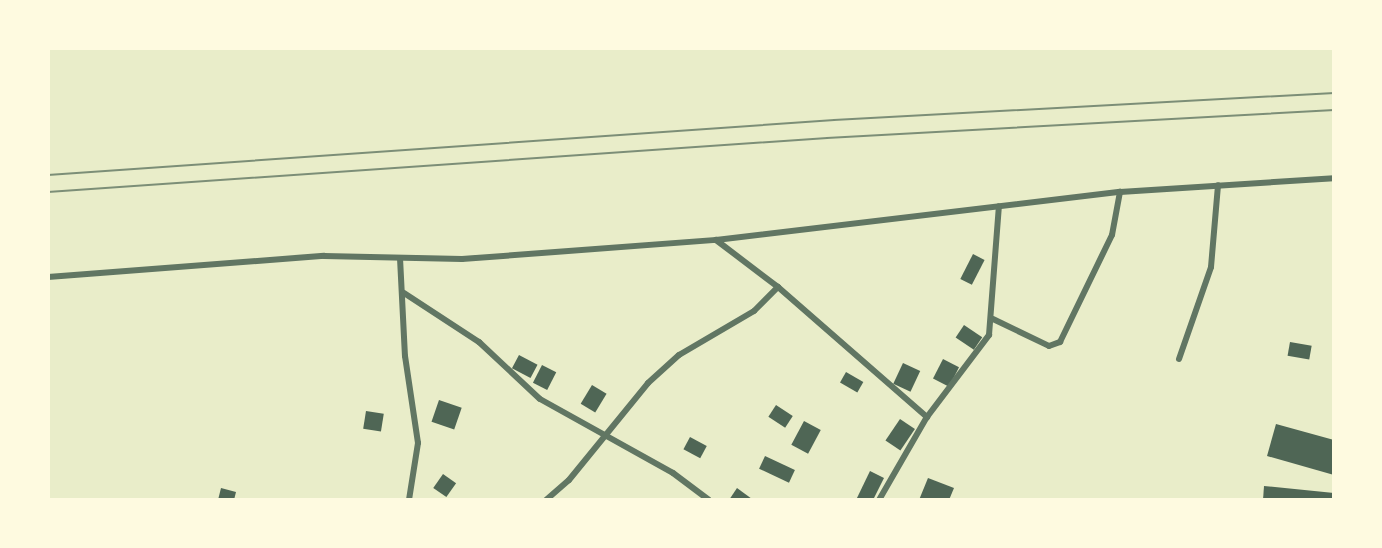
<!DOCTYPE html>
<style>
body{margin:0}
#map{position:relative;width:1382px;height:548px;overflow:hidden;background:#e9edc9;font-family:"Open Sans",sans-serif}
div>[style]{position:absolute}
.building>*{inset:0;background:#4f6655;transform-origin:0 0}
.minor>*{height:6px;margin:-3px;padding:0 3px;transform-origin:3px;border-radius:3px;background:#617663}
.tram>*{height:1.5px;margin:-0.75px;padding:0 0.75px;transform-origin:0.75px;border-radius:0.75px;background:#7c8e77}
span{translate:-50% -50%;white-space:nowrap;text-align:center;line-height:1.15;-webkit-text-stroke:5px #fefae0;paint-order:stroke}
.frame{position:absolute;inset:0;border:50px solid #fefae0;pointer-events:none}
</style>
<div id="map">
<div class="building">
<div style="left:973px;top:254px;width:13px;height:28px;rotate:27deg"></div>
<div style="left:964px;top:325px;width:22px;height:15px;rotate:34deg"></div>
<div style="left:1290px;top:342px;width:22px;height:14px;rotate:10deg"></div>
<div style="left:519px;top:355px;width:21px;height:15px;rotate:28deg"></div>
<div style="left:943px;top:359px;width:18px;height:22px;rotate:27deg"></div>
<div style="left:903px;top:363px;width:19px;height:23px;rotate:25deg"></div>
<div style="left:542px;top:365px;width:16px;height:20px;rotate:27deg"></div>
<div style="left:846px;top:372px;width:20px;height:12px;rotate:30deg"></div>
<div style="left:592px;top:385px;width:17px;height:22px;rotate:31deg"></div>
<div style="left:439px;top:400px;width:24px;height:23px;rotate:19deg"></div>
<div style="left:776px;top:405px;width:20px;height:14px;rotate:33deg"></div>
<div style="left:366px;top:411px;width:18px;height:18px;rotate:9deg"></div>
<div style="left:900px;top:419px;width:18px;height:26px;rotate:34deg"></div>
<div style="left:804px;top:421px;width:19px;height:27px;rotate:28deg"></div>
<div style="clip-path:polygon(1276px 424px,1334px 440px,1334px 475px,1267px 456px)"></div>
<div style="left:690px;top:437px;width:19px;height:14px;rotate:28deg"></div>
<div style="left:765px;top:456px;width:33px;height:14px;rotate:25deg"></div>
<div style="clip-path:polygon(870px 471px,884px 478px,873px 500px,856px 500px)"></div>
<div style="left:443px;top:474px;width:16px;height:17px;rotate:35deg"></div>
<div style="clip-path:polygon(928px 478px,954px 488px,949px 500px,919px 500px)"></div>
<div style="clip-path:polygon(1264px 486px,1334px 493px,1334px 500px,1263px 500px)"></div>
<div style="clip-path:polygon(221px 488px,236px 492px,234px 500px,218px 500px)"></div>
<div style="clip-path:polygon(737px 488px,752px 499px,751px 500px,729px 500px)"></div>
</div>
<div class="minor">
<div style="left:716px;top:240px;width:78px;rotate:37.2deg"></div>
<div style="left:778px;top:287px;width:198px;rotate:41.1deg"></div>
<div style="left:400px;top:258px;width:98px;rotate:87.1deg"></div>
<div style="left:405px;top:356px;width:88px;rotate:81.5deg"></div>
<div style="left:418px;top:443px;width:58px;rotate:99deg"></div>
<div style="left:48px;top:277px;width:277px;rotate:-4.4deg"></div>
<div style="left:324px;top:256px;width:138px;rotate:1.2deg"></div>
<div style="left:462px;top:259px;width:255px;rotate:-4.3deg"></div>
<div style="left:716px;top:240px;width:407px;rotate:-6.8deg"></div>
<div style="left:1120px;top:192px;width:214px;rotate:-3.7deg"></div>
<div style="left:404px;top:293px;width:90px;rotate:33.2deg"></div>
<div style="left:479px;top:342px;width:83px;rotate:43.1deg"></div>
<div style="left:540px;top:399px;width:152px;rotate:29.1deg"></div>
<div style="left:673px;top:473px;width:45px;rotate:36.9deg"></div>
<div style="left:993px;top:319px;width:62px;rotate:25.7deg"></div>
<div style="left:1049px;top:346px;width:12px;rotate:-20deg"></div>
<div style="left:1060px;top:342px;width:119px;rotate:-64.1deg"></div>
<div style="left:1112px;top:235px;width:44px;rotate:-79.5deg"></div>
<div style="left:1179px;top:359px;width:97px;rotate:-70.8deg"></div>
<div style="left:1211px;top:267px;width:82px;rotate:-85.1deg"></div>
<div style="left:546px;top:500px;width:30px;rotate:-41deg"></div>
<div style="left:569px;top:480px;width:125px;rotate:-50.8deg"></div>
<div style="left:648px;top:383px;width:42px;rotate:-42.1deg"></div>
<div style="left:679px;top:355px;width:87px;rotate:-30.4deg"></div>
<div style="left:754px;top:311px;width:34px;rotate:-45deg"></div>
<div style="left:879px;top:500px;width:96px;rotate:-60deg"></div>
<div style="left:927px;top:417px;width:103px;rotate:-52.9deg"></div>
<div style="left:989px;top:335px;width:129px;rotate:-85.6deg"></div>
</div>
<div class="tram">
<div style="left:48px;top:175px;width:788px;rotate:-4deg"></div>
<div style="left:834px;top:120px;width:501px;rotate:-3.09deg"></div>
<div style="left:48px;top:192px;width:781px;rotate:-3.97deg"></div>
<div style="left:827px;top:138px;width:508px;rotate:-3.16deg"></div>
</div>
<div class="frame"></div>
</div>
